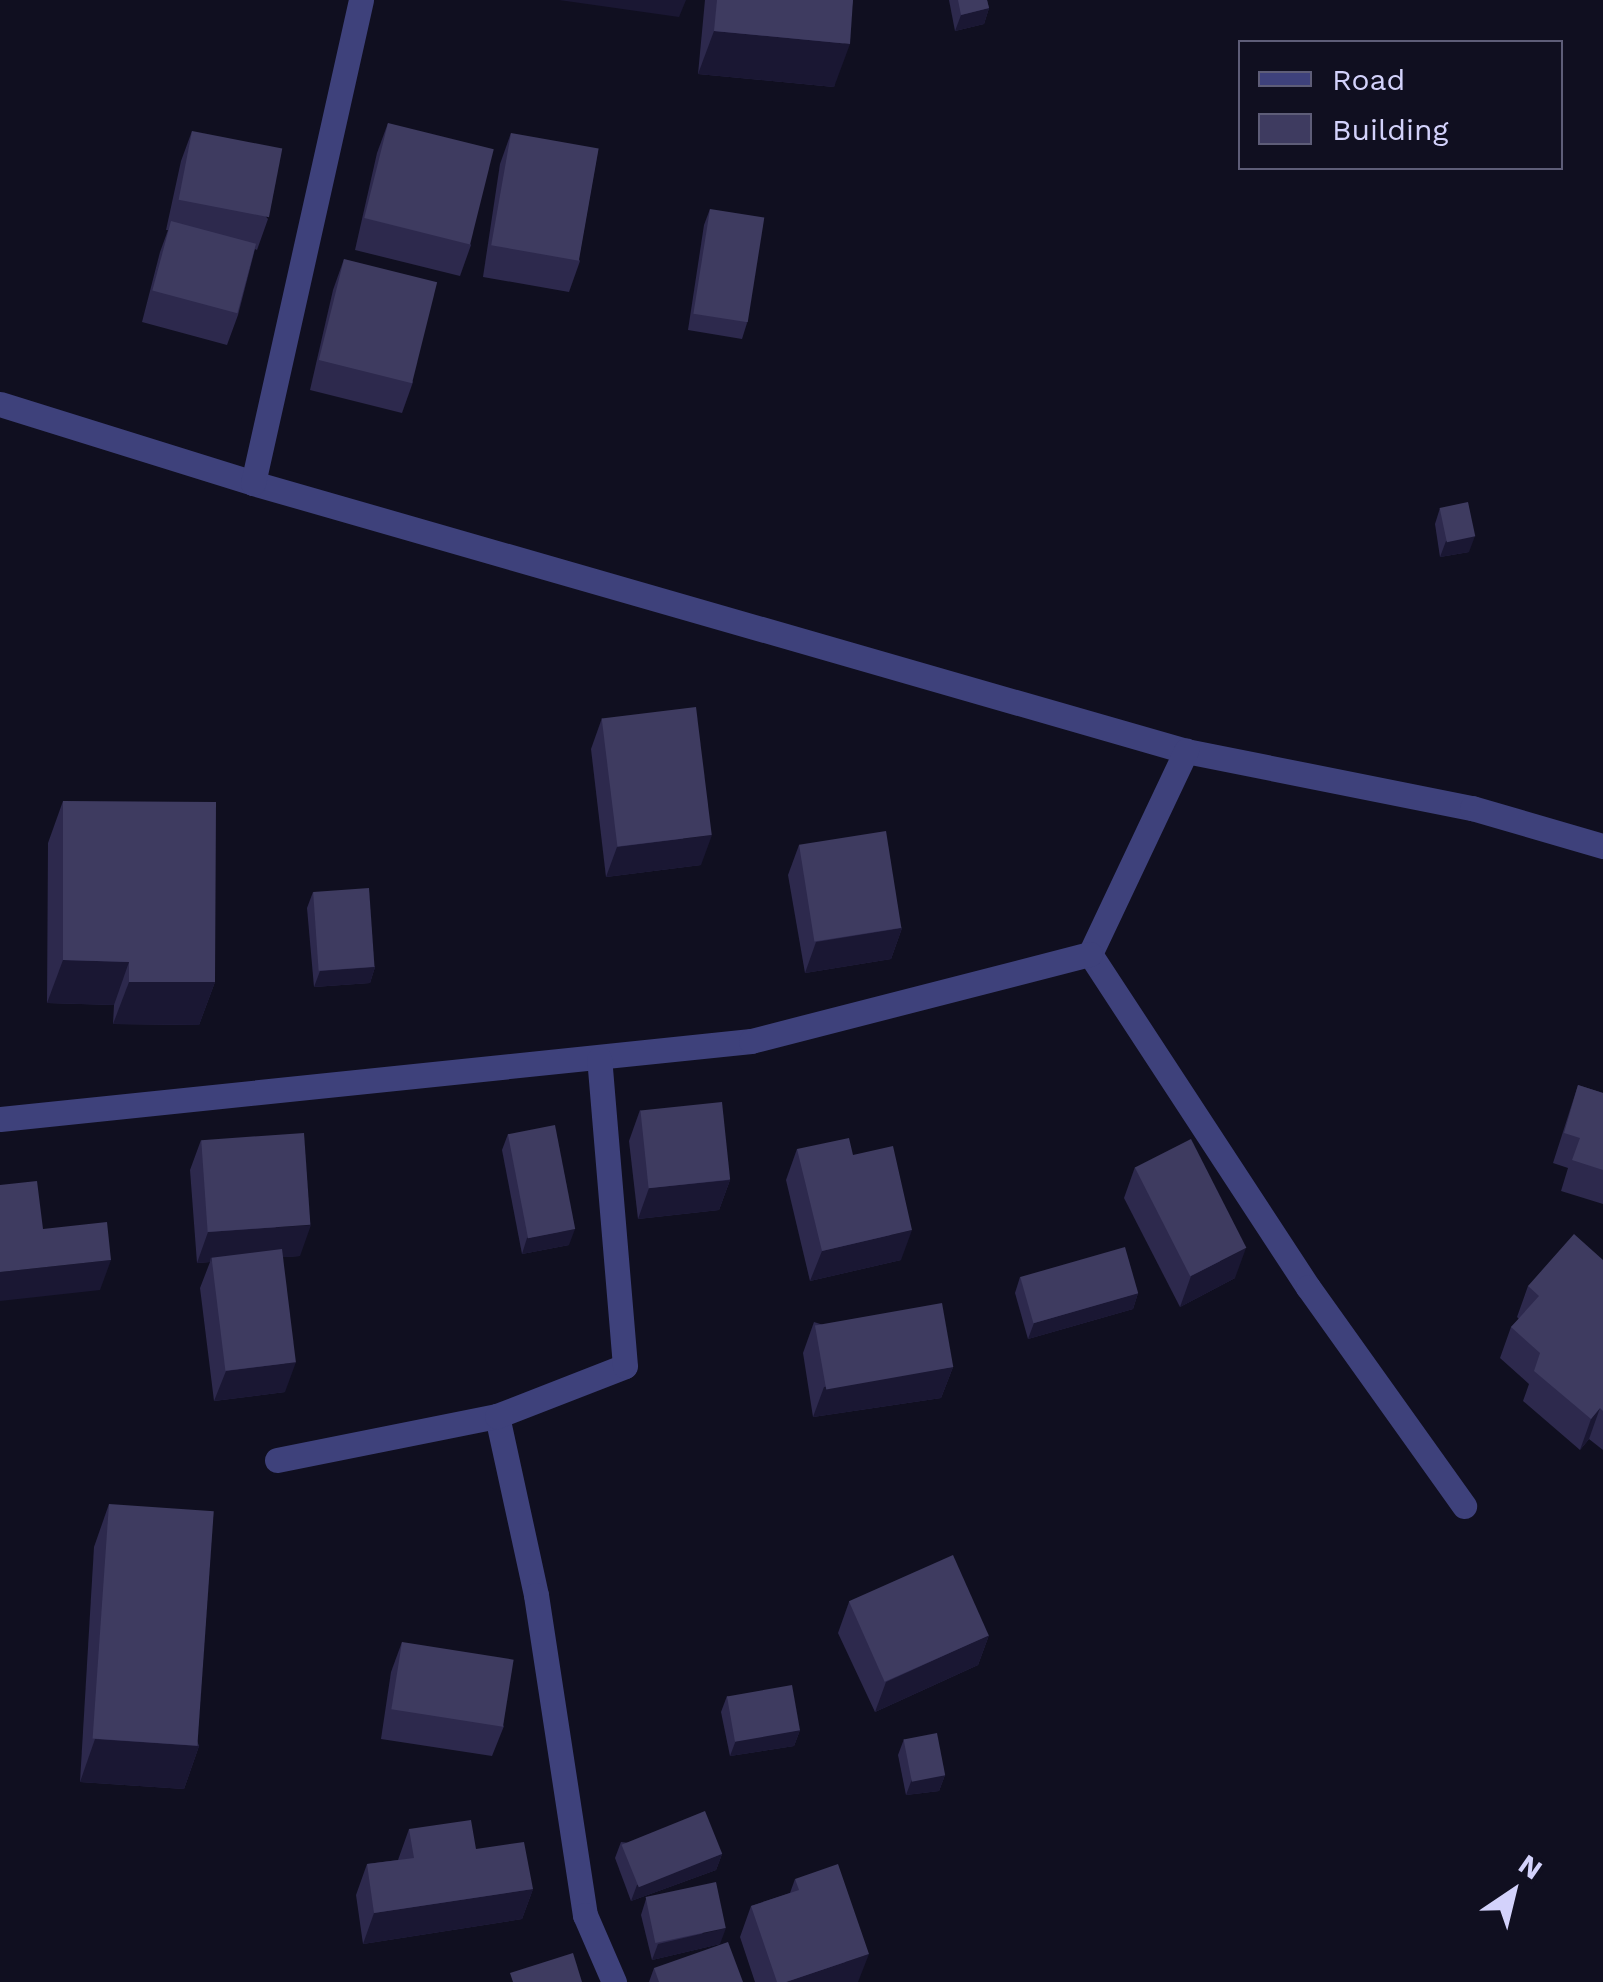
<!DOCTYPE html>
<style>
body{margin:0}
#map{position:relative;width:1603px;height:1982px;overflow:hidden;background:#100f20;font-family:"Work Sans",sans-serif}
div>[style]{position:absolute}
.minor>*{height:25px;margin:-12.5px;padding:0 12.5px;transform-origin:12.5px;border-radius:12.5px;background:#3e417b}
.wall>*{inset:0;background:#2d294d}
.shaded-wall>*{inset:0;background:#1a1733}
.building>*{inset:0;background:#3e3b60;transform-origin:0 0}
span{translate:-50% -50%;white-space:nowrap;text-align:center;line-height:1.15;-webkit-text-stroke:8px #100f20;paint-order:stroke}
.legend{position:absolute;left:1238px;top:40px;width:325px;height:130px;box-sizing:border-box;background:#100f20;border:2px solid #5e5d78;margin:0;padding:12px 18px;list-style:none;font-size:30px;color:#d3d2fb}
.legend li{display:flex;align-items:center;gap:20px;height:50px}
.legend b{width:50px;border:2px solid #5e5d78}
.north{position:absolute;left:1463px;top:1842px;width:100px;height:100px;-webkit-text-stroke:8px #100f20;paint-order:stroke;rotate:35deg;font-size:28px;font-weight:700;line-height:40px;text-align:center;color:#d3d2fb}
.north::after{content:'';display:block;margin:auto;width:35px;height:45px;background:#d3d2fb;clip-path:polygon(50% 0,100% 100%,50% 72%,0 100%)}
</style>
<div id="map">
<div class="minor">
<div style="left:0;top:404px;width:265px;rotate:17.3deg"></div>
<div style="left:253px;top:483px;width:971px;rotate:16.03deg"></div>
<div style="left:1186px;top:751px;width:292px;rotate:11.3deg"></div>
<div style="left:1472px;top:808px;width:136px;rotate:16.2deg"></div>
<div style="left:253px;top:483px;width:495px;rotate:-77.4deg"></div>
<div style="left:1090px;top:954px;width:398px;rotate:56.8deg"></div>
<div style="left:1308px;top:1287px;width:269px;rotate:54.5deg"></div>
<div style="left:1090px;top:954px;width:225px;rotate:-64.7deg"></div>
<div style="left:0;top:1119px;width:755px;rotate:-5.93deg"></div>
<div style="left:751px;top:1041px;width:350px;rotate:-14.4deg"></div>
<div style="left:497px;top:1416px;width:183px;rotate:77.7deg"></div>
<div style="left:536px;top:1595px;width:324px;rotate:81.3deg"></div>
<div style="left:585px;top:1915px;width:73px;rotate:66.6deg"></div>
<div style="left:277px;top:1460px;width:224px;rotate:-11.3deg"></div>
<div style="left:497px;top:1416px;width:137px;rotate:-21.3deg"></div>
<div style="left:625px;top:1366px;width:308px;rotate:-94.8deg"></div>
</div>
<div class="wall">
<div style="clip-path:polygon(705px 0,853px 0,834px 87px,698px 74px)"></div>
<div style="clip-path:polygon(949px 0,987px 0,989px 8px,984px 24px,955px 31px)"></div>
<div style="clip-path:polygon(388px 123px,471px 245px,460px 276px,355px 250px,377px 153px)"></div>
<div style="clip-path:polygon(192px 131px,268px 219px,257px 250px,255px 249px,238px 315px,227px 345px,142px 322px,160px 252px,168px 230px,166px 230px,181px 161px)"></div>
<div style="clip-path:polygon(511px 133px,580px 261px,569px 292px,483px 277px,500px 164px)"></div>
<div style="clip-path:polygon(710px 209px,747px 323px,742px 339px,688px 330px,704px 225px)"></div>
<div style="clip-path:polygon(344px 259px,413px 382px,402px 413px,310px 390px,333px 290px)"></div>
<div style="clip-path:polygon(1440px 508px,1469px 552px,1440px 557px,1435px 524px)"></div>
<div style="clip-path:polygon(602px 718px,701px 865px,606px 877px,591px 749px)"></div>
<div style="clip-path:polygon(63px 801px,215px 982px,199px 1025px,113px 1024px,114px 1005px,47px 1003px,48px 843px)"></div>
<div style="clip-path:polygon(799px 845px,902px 928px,891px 959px,805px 973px,788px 875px)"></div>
<div style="clip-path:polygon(313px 892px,375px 967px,370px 983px,314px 987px,307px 908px)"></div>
<div style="clip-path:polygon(1578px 1085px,1603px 1093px,1603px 1204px,1561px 1191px,1568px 1168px,1553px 1163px)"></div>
<div style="clip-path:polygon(640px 1110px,730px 1180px,719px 1210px,638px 1219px,629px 1141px)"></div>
<div style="clip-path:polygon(508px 1134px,569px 1245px,522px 1254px,502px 1150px)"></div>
<div style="clip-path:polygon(201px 1140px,300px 1256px,283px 1257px,285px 1392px,214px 1401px,200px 1288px,210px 1262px,197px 1263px,190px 1170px)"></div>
<div style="clip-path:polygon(797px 1149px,853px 1155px,901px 1260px,810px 1281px,786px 1180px)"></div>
<div style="clip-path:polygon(1135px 1167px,1235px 1278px,1180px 1307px,1124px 1198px)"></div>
<div style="clip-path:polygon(1603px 1260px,1603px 1450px,1589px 1439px,1580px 1450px,1523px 1401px,1529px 1384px,1500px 1358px,1511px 1327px,1519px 1319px,1517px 1317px,1528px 1286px)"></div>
<div style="clip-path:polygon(1020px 1277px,1138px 1293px,1133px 1309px,1028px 1339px,1015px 1293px)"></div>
<div style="clip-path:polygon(814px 1322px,953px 1367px,941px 1398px,813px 1417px,803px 1353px)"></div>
<div style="clip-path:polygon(109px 1504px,199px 1746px,184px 1789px,80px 1782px,94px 1547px)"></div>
<div style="clip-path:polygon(849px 1602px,989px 1635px,978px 1665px,875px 1712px,838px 1633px)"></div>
<div style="clip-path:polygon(402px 1642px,504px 1726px,492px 1756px,381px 1739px,391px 1672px)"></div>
<div style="clip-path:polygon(727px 1696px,800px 1730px,794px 1746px,730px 1756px,721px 1712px)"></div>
<div style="clip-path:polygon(904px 1739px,945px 1775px,939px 1791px,906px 1795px,898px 1755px)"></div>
<div style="clip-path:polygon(409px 1829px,476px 1849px,533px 1889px,522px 1919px,363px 1944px,356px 1895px,367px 1864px,398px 1860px)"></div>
<div style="clip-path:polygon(621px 1842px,722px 1854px,716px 1870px,631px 1901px,615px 1858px)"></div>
<div style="clip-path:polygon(795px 1879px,858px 1982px,755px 1982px,740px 1937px,751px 1906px,790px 1893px)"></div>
<div style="clip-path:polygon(646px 1899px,720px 1944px,652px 1960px,641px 1915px)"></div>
<div style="clip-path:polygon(654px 1968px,743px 1982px,649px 1982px)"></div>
</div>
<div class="shaded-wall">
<div style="clip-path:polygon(559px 0,686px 0,679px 17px)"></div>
<div style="clip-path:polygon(989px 8px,984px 24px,955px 31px,961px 15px)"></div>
<div style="clip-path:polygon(714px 31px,850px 44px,834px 87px,698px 74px)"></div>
<div style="clip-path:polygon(1475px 536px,1469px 552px,1440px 557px,1446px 541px)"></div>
<div style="clip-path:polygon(712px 835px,701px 865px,606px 877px,617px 847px)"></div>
<div style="clip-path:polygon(902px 928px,891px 959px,805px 973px,816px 942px)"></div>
<div style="clip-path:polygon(63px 960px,129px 962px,114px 1005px,47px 1003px)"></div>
<div style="clip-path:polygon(375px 967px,370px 983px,314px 987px,320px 971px)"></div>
<div style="clip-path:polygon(129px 982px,215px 982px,199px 1025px,113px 1024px)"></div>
<div style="clip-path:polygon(730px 1180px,719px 1210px,638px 1219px,649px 1188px)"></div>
<div style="clip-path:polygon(311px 1225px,300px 1256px,212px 1262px,211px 1257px,210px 1262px,197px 1263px,208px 1232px)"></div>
<div style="clip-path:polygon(575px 1229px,569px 1245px,522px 1254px,527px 1238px)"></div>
<div style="clip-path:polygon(912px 1230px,901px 1260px,810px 1281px,822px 1251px)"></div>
<div style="clip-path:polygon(1246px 1248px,1235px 1278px,1180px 1307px,1191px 1276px)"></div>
<div style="clip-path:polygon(111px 1260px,100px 1290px,0 1301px,0 1272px)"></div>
<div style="clip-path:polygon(1138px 1293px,1133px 1309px,1028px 1339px,1034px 1323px)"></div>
<div style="clip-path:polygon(296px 1362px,285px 1392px,214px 1401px,226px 1371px)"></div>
<div style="clip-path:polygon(953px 1367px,941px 1398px,813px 1417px,824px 1387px)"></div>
<div style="clip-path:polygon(1600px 1408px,1589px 1439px,1580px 1450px,1591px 1419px)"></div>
<div style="clip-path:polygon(989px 1635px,978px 1665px,875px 1712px,886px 1682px)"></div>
<div style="clip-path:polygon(800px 1730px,794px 1746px,730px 1756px,736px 1740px)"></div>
<div style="clip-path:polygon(95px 1739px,199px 1746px,184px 1789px,80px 1782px)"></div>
<div style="clip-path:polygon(945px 1775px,939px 1791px,906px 1795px,912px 1779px)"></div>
<div style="clip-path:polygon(722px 1854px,716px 1870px,631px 1901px,637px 1885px)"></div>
<div style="clip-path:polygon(533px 1889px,522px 1919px,363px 1944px,374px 1913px)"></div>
<div style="clip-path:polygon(726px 1928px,720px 1944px,652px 1960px,658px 1944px)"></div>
<div style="clip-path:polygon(869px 1954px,858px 1982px,786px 1982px)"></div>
</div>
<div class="building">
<div style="clip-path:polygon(717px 0,853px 0,850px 44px,714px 31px)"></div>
<div style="clip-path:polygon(958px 0,987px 0,989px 8px,961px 15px)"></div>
<div style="left:388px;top:123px;width:109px;height:98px;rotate:14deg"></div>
<div style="left:192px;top:131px;width:92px;height:70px;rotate:11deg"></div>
<div style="left:511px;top:133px;width:89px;height:114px;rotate:10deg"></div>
<div style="left:710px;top:209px;width:55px;height:106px;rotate:9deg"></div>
<div style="left:171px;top:221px;width:88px;height:72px;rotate:15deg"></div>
<div style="left:344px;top:259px;width:96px;height:104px;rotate:14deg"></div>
<div style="left:1468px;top:502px;width:35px;height:29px;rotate:78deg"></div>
<div style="left:696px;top:707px;width:129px;height:95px;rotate:83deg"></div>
<div style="clip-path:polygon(63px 801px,216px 802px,215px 982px,129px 982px,129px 962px,63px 960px)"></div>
<div style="left:886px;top:831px;width:98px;height:88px;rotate:81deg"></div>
<div style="left:369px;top:888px;width:79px;height:56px;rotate:86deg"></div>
<div style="clip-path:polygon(1578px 1085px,1603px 1093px,1603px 1170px,1572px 1160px,1580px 1138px,1564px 1133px)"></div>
<div style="left:722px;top:1102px;width:78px;height:82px;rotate:84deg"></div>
<div style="left:555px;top:1125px;width:106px;height:48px;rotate:79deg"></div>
<div style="left:304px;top:1133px;width:92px;height:103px;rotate:86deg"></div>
<div style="clip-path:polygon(849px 1138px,853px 1155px,893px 1146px,912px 1230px,822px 1251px,797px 1149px)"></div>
<div style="left:1191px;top:1139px;width:122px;height:63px;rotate:63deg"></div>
<div style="clip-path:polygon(37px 1181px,43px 1229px,107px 1222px,111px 1260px,0 1272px,0 1185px)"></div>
<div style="clip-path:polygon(1574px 1234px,1603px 1260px,1603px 1411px,1600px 1408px,1591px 1419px,1534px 1371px,1540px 1353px,1511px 1327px,1539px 1296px,1528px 1286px)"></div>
<div style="left:1125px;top:1247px;width:48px;height:109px;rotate:74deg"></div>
<div style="left:282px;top:1249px;width:114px;height:71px;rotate:83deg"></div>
<div style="left:942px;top:1303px;width:65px;height:129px;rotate:80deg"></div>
<div style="left:109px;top:1504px;width:105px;height:235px;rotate:4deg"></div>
<div style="left:953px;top:1555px;width:88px;height:114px;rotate:66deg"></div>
<div style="left:402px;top:1642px;width:113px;height:68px;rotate:9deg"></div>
<div style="left:792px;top:1685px;width:46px;height:66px;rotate:80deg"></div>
<div style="left:937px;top:1733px;width:43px;height:34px;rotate:79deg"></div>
<div style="left:705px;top:1811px;width:46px;height:90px;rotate:68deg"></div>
<div style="clip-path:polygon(471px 1820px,476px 1849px,524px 1842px,533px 1889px,374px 1913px,367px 1864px,414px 1858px,409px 1829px)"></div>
<div style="clip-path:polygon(838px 1864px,869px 1954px,786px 1982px,777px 1982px,751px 1906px,799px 1890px,795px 1879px)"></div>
<div style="left:716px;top:1882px;width:47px;height:72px;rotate:78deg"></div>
<div style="clip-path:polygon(728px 1942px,743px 1982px,659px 1982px,654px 1968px)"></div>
<div style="clip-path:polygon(573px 1953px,582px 1982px,513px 1982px,510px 1973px)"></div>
</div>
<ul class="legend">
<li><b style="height:12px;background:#3e417b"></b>Road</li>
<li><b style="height:28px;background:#3e3b60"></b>Building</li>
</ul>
<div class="north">N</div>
</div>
